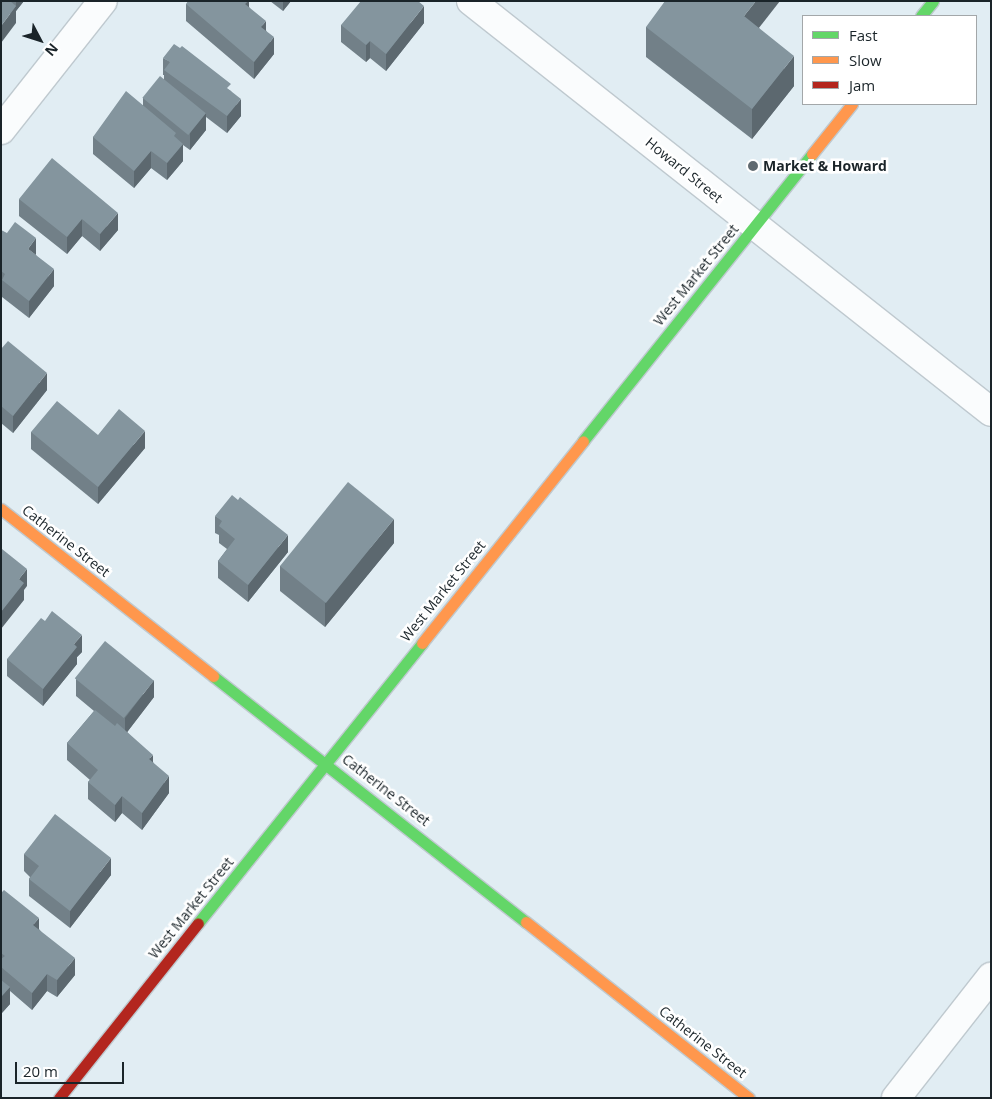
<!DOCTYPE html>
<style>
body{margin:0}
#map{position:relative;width:992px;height:1099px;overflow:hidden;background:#e1edf3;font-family:"Open Sans",sans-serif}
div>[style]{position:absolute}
.roads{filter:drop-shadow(1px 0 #bfc9cf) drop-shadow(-1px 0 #bfc9cf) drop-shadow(0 1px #bfc9cf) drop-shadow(0 -1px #bfc9cf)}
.street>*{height:28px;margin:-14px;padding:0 14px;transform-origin:14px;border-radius:14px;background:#fafcfd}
.fast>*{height:11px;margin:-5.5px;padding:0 5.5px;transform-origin:5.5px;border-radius:5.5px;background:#63d668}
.slow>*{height:11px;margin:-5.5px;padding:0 5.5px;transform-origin:5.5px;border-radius:5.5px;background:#ff974d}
.jam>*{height:11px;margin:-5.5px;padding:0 5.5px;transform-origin:5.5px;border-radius:5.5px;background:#b3261e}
.wall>*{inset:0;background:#728088}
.shaded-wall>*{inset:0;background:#5c686f}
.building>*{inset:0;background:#84959e;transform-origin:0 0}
.dots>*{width:14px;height:14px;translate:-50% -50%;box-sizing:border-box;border:2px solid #fff;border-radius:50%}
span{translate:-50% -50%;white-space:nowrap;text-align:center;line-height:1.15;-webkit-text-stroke:5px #fff;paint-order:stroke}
.poi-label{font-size:14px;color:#1a2429;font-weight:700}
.left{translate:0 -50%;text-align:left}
.street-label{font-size:14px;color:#1a2429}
.frame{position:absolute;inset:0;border:2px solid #1a2429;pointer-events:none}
.legend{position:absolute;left:802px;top:15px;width:175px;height:90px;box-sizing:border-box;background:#fff;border:1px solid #a3a7a9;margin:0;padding:6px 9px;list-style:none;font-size:15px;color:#1a2429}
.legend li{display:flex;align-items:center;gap:10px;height:25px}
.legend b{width:25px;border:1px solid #a3a7a9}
.north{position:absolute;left:15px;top:15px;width:50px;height:50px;-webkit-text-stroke:4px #fff;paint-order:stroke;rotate:130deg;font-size:14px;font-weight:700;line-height:20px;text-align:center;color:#1a2429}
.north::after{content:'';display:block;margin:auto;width:18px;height:22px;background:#1a2429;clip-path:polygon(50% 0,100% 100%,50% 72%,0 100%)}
.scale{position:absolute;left:15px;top:1062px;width:109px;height:22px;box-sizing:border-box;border:2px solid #1a2429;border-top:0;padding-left:6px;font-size:15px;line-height:18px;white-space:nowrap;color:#1a2429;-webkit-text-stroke:4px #fff;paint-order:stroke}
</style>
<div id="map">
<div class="roads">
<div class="street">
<div style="left:471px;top:1px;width:663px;rotate:38.32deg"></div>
<div style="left:1px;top:130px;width:164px;rotate:-51.7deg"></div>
<div style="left:896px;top:1098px;width:154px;rotate:-51.9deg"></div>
</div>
<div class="fast">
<div style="left:921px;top:16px;width:19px;rotate:-51deg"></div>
<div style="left:583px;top:441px;width:367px;rotate:-51.4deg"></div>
<div style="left:213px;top:676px;width:398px;rotate:38.2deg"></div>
<div style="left:198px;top:923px;width:359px;rotate:-51.3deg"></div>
</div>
<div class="slow">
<div style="left:812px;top:154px;width:64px;rotate:-51.3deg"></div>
<div style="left:1px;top:509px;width:270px;rotate:38.2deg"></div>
<div style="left:422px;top:643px;width:258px;rotate:-51.4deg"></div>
<div style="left:526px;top:922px;width:284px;rotate:38.3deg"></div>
</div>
<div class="jam">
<div style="left:59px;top:1098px;width:223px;rotate:-51.5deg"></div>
</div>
</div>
<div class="wall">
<div style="clip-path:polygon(1px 1px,24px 1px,16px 11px,16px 23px)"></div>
<div style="clip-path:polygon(249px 1px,249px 7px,266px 30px,274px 54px,254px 79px,186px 21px,186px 4px)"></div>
<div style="clip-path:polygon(270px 1px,291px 1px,283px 11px)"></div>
<div style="clip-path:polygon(424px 23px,386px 71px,370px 58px,366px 62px,341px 42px,341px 25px)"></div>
<div style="clip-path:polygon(646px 27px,759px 28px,794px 86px,752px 139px,646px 57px)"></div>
<div style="clip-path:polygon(163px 58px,231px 91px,241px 116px,227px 133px,206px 117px,206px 130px,190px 150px,183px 145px,183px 161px,167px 180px,151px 168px,134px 188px,93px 154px,93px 137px,143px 105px,143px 98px,164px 79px,164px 75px,163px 75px)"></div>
<div style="clip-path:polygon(19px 199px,118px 230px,100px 251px,82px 236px,67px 254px,19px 216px)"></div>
<div style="clip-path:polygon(1px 230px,36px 255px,54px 286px,29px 318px,2px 297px)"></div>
<div style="clip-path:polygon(1px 349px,47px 390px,13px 433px,1px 423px)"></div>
<div style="clip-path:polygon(31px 432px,98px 435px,145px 448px,98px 504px,31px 449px)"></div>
<div style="clip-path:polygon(215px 516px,288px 552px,248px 602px,218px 578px,218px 561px,227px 549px,219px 543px,219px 535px,215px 533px)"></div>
<div style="clip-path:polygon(394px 543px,325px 627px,280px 591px,280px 566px)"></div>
<div style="clip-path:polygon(82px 652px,77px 657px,77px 664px,43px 706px,7px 676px,7px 659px)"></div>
<div style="clip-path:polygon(76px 679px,154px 697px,127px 732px,153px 762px,169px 793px,142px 830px,122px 813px,115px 822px,88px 799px,88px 782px,90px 780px,67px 760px,67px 743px,94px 711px,76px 696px)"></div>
<div style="clip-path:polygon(24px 854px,111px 875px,70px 928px,29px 896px,29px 879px,30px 877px,24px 871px)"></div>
<div style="clip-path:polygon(1px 893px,39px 929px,75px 975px,57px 997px,47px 991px,32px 1010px,10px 991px,10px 1004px,1px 1014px)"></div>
</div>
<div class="shaded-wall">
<div style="clip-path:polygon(16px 1px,24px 1px,16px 11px,16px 23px,1px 43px,1px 26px,16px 6px)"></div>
<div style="clip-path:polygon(248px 1px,249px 1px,249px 17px,245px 4px)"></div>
<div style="clip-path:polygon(283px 1px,291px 1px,283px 11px)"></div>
<div style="clip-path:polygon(756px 1px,780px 1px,744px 47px,744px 16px)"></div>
<div style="clip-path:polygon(424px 6px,424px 23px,386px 71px,386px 54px)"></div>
<div style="clip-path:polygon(266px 21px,266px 38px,261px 27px)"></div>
<div style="clip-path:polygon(274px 37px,274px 54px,254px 79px,254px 62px)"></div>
<div style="clip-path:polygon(370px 41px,370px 58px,366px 62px,366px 45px)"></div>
<div style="clip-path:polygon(794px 56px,794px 86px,752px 139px,752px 109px)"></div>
<div style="clip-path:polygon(241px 99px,241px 116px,227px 133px,227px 116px)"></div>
<div style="clip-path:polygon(206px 113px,206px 130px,190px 150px,190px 133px)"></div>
<div style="clip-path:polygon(183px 144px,183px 161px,167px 180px,167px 163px)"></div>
<div style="clip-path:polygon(151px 151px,151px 168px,134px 188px,134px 171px)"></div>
<div style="clip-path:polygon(118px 213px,118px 230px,100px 251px,100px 234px)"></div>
<div style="clip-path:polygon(82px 219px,82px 236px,67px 254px,67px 237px)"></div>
<div style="clip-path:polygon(36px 238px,36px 255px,28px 249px)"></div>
<div style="clip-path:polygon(54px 269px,54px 286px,29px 318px,29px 301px)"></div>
<div style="clip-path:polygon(47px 373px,47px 390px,13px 433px,13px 416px)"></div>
<div style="clip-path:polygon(145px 431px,145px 448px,98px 504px,98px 487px)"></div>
<div style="clip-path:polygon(394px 519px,394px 543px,325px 627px,325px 603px)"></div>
<div style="clip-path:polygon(288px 535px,288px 552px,248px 602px,248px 585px)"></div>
<div style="clip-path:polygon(27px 569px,27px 586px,24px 590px,24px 600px,1px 629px,1px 612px,19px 579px)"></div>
<div style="clip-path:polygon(82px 635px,82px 652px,77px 657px,77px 664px,43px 706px,43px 689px,74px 644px)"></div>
<div style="clip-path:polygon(154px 680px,154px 697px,125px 735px,125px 718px)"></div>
<div style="clip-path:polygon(153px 755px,153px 772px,149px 759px)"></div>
<div style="clip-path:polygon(169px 776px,169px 793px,142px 830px,142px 813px)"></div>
<div style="clip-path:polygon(122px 796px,122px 813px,115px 822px,115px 805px)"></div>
<div style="clip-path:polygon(111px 858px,111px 875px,70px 928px,70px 911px)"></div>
<div style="clip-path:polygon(39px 918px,39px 935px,33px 925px)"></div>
<div style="clip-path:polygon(75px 958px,75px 975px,57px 997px,57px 980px)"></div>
<div style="clip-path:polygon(47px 974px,47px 991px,32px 1010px,32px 993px)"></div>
<div style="clip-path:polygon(10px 987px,10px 1004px,1px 1014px,1px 997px)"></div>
</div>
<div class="building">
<div style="clip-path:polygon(1px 1px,10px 1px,16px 6px,1px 26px)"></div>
<div style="clip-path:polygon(188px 1px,248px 1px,245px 4px,266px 21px,261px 27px,274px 37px,254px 62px,186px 4px)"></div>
<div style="clip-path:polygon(361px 1px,418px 1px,424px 6px,386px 54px,370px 41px,366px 45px,341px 25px)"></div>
<div style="clip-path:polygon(665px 1px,756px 1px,744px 16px,794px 56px,752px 109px,646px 27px)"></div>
<div style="clip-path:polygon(174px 44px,180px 48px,182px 46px,231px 84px,227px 88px,241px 99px,227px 116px,164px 70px,170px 62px,163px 58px)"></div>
<div style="left:160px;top:76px;width:59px;height:28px;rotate:39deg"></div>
<div style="clip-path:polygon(126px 91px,176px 133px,174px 136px,183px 144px,167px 163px,151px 151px,134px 171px,93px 137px)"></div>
<div style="clip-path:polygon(52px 158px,118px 213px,100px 234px,82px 219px,67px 237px,19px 199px)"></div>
<div style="clip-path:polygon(15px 222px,36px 238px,28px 249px,54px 269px,29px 301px,2px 280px,5px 274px,1px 271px,1px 230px,7px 233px)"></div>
<div style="clip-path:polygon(8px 341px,47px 373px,13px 416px,1px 406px,1px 349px)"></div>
<div style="clip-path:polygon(57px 401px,98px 435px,119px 409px,145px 431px,98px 487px,31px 432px)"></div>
<div style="left:348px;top:482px;width:59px;height:108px;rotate:39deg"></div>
<div style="clip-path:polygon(232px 495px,238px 500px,240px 497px,288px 535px,248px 585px,218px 561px,235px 539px,219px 526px,222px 521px,215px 516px)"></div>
<div style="clip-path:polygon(2px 549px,27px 569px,19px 579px,24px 583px,1px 612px)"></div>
<div style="clip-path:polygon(52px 611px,82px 635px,74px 644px,77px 647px,43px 689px,7px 659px,41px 618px,45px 621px)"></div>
<div style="left:105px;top:641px;width:63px;height:48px;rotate:39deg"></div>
<div style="clip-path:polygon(95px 710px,115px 726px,117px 723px,153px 755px,149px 759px,169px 776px,142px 813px,122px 796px,115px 805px,88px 782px,98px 770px,67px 743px)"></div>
<div style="clip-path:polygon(55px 814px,111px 858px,70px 911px,29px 879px,39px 866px,24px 854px)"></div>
<div style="clip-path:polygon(4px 890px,39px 918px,33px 925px,75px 958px,57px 980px,47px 974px,32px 993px,1px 967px,1px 959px,5px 956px,1px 953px,1px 893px)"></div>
<div style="clip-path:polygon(1px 980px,10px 987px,1px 997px)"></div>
</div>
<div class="dots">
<div style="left:753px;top:166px;background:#606a70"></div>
</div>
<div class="poi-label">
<span class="left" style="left:763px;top:166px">Market &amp; Howard</span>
</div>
<div class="street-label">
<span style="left:684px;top:170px;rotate:39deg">Howard Street</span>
<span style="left:696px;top:275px;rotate:-51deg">West Market Street</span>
<span style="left:66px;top:541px;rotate:38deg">Catherine Street</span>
<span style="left:443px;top:591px;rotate:-51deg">West Market Street</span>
<span style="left:386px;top:790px;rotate:38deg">Catherine Street</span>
<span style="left:191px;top:908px;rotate:-51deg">West Market Street</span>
<span style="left:703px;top:1042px;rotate:38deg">Catherine Street</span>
</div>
<div class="frame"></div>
<ul class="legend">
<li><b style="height:6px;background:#63d668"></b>Fast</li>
<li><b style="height:6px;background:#ff974d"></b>Slow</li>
<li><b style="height:6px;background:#b3261e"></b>Jam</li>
</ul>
<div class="north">N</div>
<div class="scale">20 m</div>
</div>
